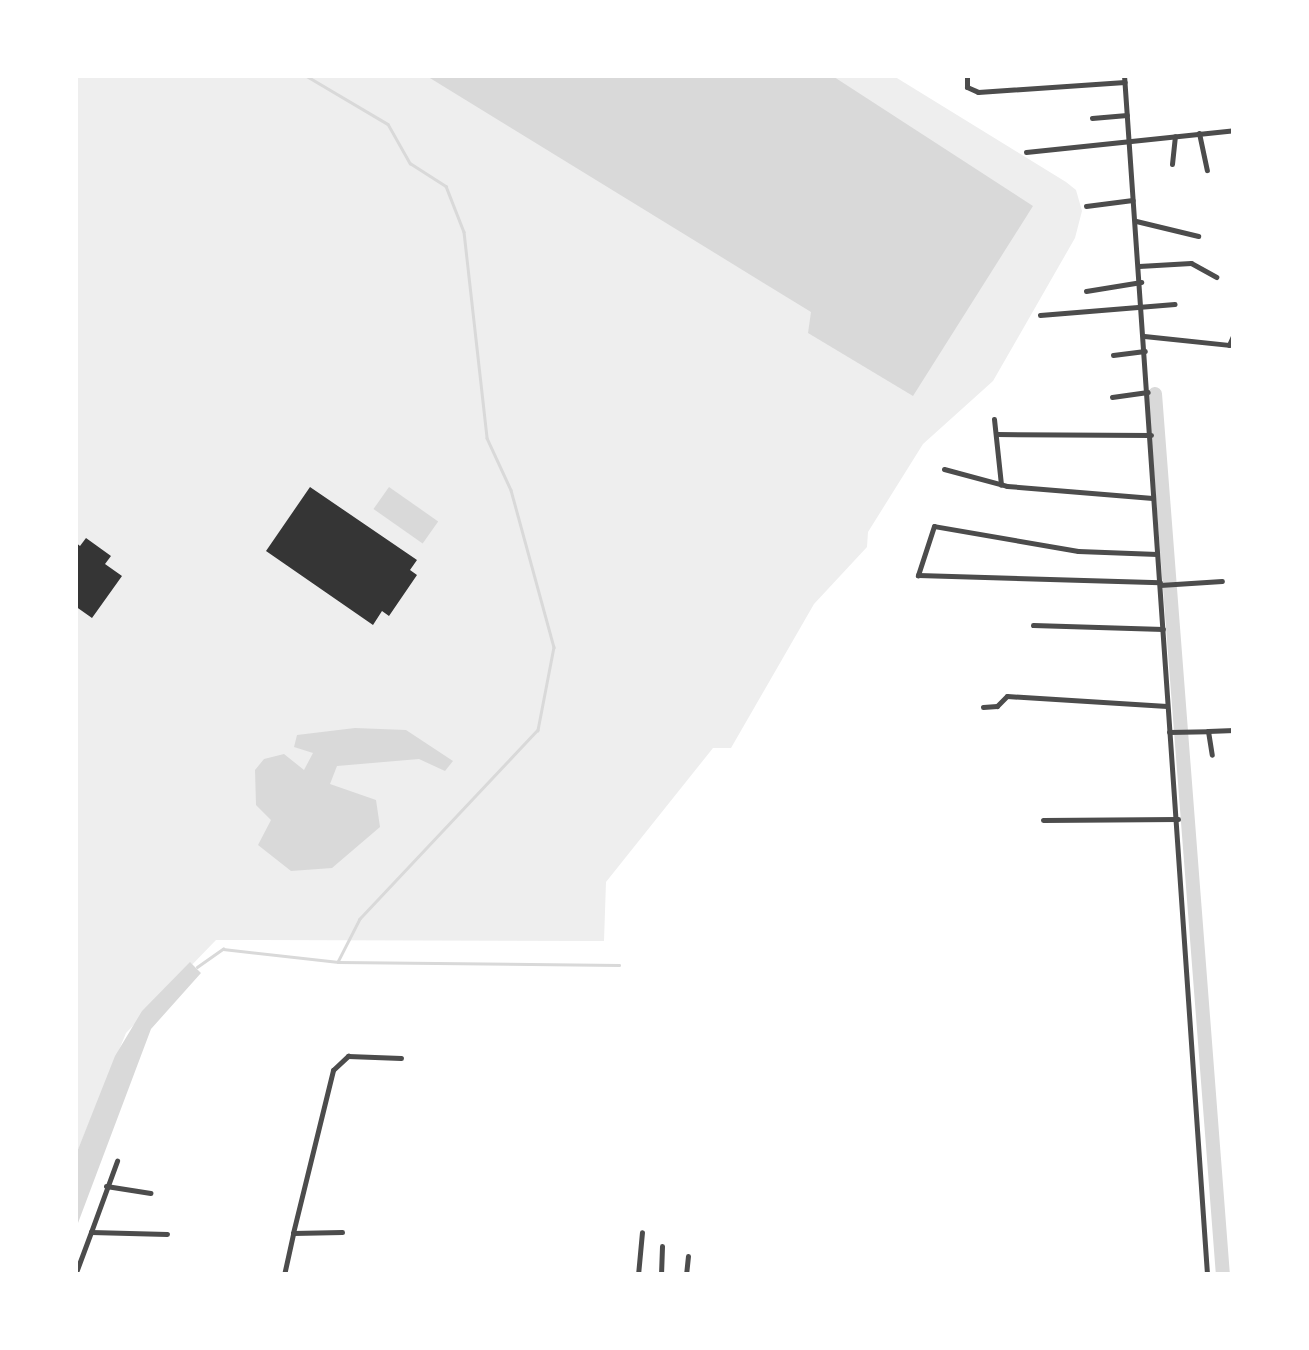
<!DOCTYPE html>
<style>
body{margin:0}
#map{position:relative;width:1309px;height:1350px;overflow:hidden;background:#fff;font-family:Overpass,sans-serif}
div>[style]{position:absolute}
.green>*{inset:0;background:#eee}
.water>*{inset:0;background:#d9d9d9;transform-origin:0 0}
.stream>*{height:2.5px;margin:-1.25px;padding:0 1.25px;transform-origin:1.25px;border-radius:1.25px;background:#d9d9d9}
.river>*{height:14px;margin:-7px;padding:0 7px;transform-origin:7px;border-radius:7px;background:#d9d9d9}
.building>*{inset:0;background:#353535}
.minor>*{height:5px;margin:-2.5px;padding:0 2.5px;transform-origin:2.5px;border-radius:2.5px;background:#4c4c4c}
span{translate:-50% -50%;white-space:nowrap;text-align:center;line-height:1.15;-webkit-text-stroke:9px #fff;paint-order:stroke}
.frame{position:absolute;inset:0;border:78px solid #fff;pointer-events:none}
</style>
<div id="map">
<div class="green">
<div style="clip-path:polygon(75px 75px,892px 75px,1066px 182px,1076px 190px,1082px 211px,1075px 238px,993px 381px,923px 444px,868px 532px,867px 547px,814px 604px,731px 748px,713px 748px,606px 882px,604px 941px,216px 940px,126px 1033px,75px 1157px)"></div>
</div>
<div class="water">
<div style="clip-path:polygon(425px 75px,831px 75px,1033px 206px,913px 396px,808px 333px,811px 312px)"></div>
<div style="left:389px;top:487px;width:60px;height:27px;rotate:35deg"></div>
<div style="clip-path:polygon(355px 728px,406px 730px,453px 761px,445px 771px,419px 759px,337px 766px,330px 784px,376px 800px,380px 827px,332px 868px,291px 871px,258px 845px,271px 820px,256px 805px,255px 770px,264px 759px,284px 754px,304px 770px,313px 753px,294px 747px,297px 735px)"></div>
<div style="clip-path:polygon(190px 962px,201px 973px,151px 1029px,75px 1231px,75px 1157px,115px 1056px,142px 1011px)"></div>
</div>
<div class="stream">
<div style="left:305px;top:75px;width:96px;rotate:30.6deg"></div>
<div style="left:388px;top:124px;width:45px;rotate:60.6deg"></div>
<div style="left:410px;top:163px;width:43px;rotate:32.6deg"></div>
<div style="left:446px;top:186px;width:49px;rotate:68.6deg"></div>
<div style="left:464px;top:232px;width:207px;rotate:83.6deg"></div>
<div style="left:487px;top:438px;width:57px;rotate:65.2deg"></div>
<div style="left:511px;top:490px;width:163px;rotate:74.7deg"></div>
<div style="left:554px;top:647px;width:85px;rotate:100.9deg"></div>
<div style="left:538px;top:730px;width:260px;rotate:133.3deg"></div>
<div style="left:360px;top:919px;width:48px;rotate:117.1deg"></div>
<div style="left:197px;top:967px;width:32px;rotate:-35deg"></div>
<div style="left:223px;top:949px;width:116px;rotate:6.4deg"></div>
<div style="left:338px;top:962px;width:281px;rotate:0.6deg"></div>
</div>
<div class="river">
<div style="left:1155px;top:394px;width:884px;rotate:85.59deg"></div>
</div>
<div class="building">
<div style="clip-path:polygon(310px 487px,417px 560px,410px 570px,417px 575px,389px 616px,382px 611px,373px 625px,266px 551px)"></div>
<div style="clip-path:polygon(86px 538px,111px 556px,105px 564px,122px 576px,92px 618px,75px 606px,75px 542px,80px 546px)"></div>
</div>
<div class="minor">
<div style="left:967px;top:75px;width:12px;rotate:90deg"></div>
<div style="left:967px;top:87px;width:12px;rotate:24deg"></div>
<div style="left:978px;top:92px;width:147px;rotate:-3.9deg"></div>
<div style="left:1124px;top:75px;width:1203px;rotate:86.04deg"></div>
<div style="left:1092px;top:118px;width:35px;rotate:-5deg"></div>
<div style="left:1233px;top:130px;width:20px;rotate:87deg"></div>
<div style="left:1199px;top:133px;width:38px;rotate:78deg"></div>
<div style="left:1026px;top:152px;width:209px;rotate:-6deg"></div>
<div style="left:1172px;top:164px;width:28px;rotate:-84deg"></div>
<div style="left:1086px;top:206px;width:47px;rotate:-7.3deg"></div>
<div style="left:1136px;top:221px;width:64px;rotate:13.6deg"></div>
<div style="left:1139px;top:266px;width:52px;rotate:-3.3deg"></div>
<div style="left:1191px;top:263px;width:29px;rotate:29deg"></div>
<div style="left:1086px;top:291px;width:56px;rotate:-9.3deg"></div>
<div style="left:1040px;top:315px;width:135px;rotate:-4.7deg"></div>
<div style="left:1144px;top:336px;width:85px;rotate:6deg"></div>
<div style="left:1229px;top:345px;width:12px;rotate:-66deg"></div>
<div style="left:1113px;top:355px;width:32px;rotate:-7deg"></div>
<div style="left:1112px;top:397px;width:36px;rotate:-8deg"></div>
<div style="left:994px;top:419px;width:66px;rotate:83.9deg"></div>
<div style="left:997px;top:434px;width:154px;rotate:0.4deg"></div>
<div style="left:944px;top:469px;width:65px;rotate:15.1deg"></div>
<div style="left:1007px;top:486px;width:146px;rotate:4.7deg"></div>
<div style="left:1157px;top:554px;width:79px;rotate:-177.8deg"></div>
<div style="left:1078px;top:551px;width:146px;rotate:-170.2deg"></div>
<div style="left:934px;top:526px;width:52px;rotate:108.1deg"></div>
<div style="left:918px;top:575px;width:242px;rotate:1.7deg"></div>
<div style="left:1160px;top:585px;width:62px;rotate:-3.7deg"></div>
<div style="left:1033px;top:625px;width:130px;rotate:1.8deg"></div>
<div style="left:983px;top:707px;width:14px;rotate:-4deg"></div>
<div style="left:997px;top:706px;width:14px;rotate:-45deg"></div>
<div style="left:1007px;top:696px;width:160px;rotate:3.6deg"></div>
<div style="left:1208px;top:731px;width:26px;rotate:-2deg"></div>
<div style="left:1169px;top:732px;width:39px;rotate:-1deg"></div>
<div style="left:1208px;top:731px;width:24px;rotate:81deg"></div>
<div style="left:1043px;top:820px;width:135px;rotate:-0.4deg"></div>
<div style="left:1234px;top:1145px;width:9px;rotate:90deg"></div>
<div style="left:106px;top:1186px;width:45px;rotate:9deg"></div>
<div style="left:91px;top:1232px;width:76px;rotate:-69.9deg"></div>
<div style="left:342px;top:1232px;width:49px;rotate:178.8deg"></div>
<div style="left:293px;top:1233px;width:168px;rotate:-76.2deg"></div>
<div style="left:333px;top:1070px;width:21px;rotate:-43deg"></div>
<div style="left:348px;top:1056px;width:53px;rotate:2.2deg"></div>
<div style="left:75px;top:1275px;width:46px;rotate:-69.6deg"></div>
<div style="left:91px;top:1232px;width:76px;rotate:1.5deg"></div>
<div style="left:284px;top:1275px;width:42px;rotate:-77.6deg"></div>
<div style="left:638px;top:1275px;width:43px;rotate:-84.7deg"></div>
<div style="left:661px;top:1275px;width:29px;rotate:-88deg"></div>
<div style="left:686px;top:1275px;width:19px;rotate:-84deg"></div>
</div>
<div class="frame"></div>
</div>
